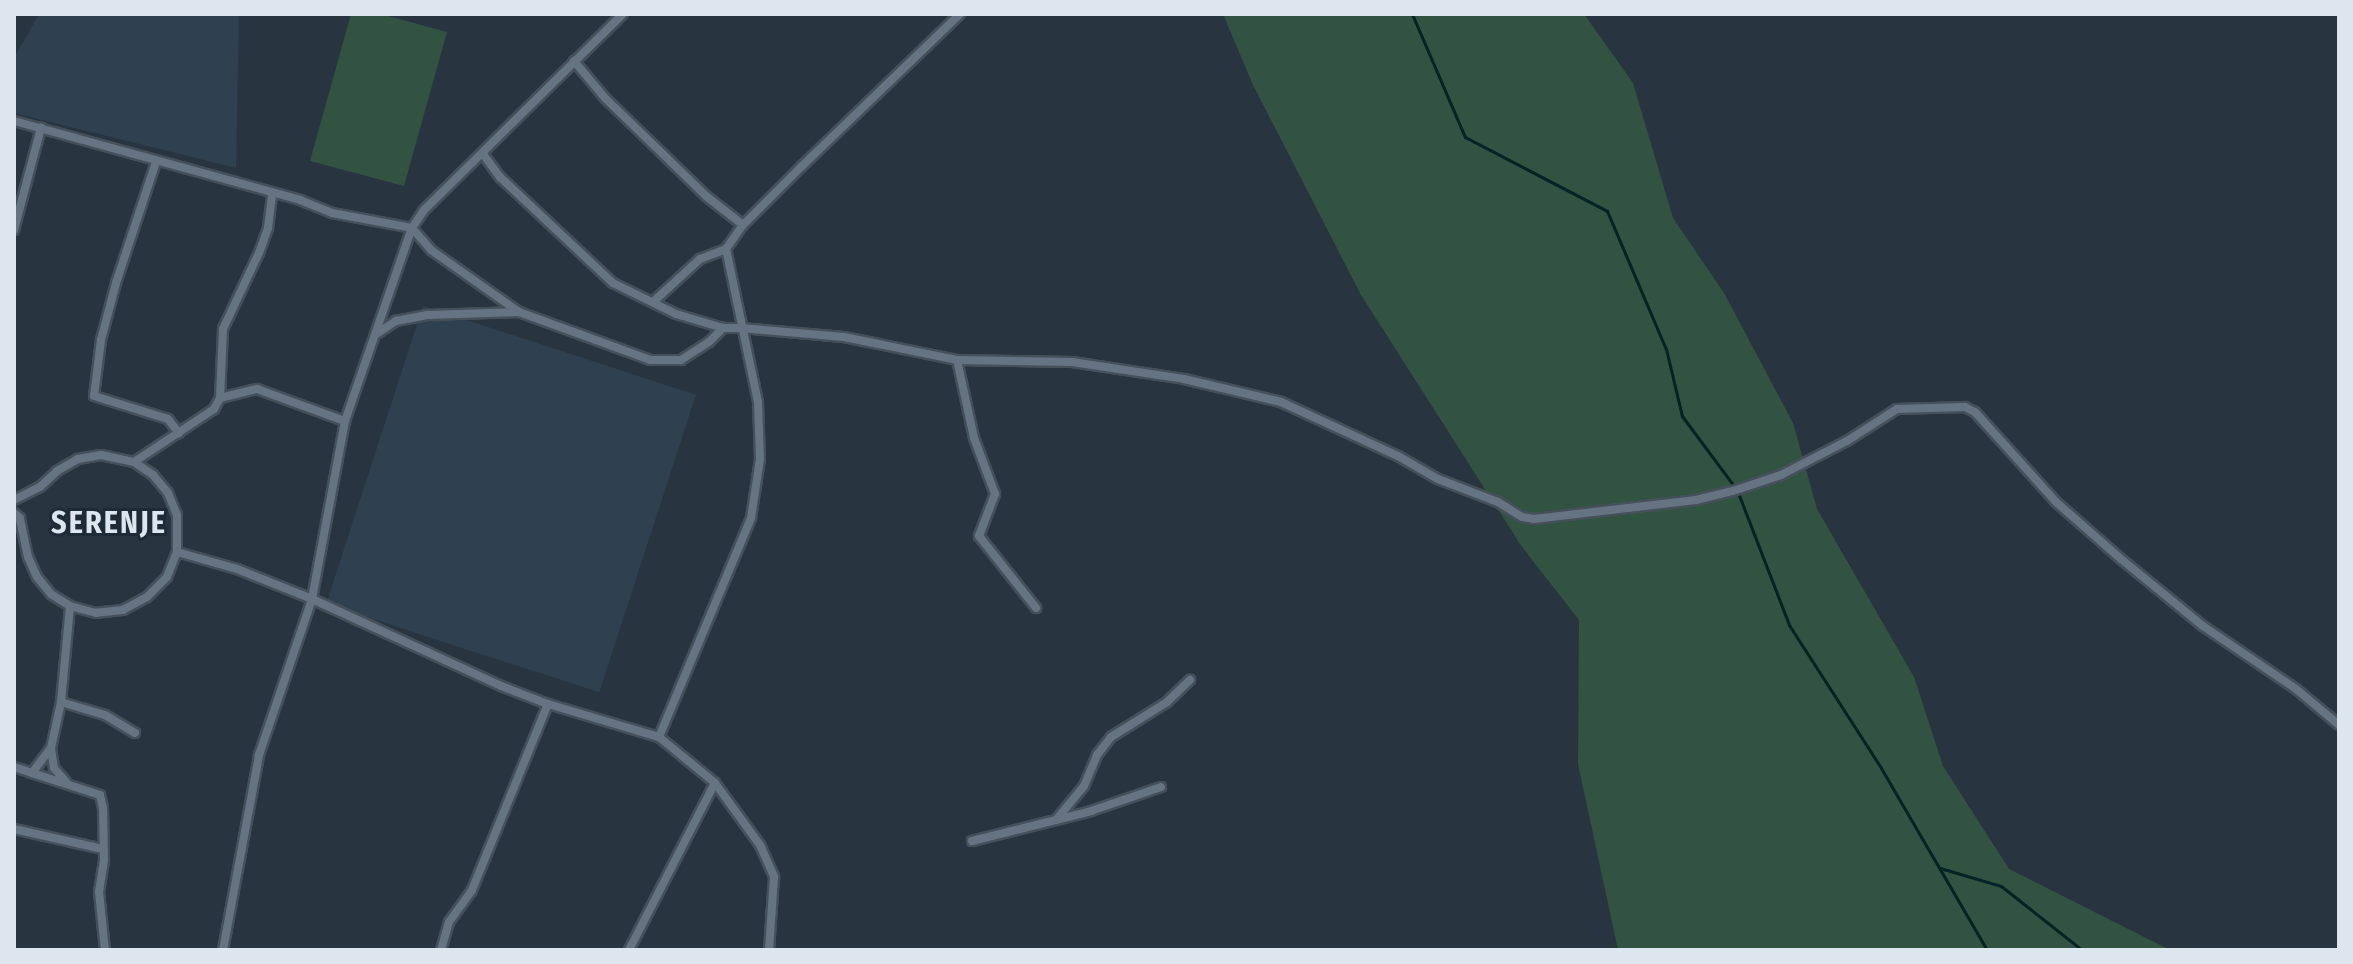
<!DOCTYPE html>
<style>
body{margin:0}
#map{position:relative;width:2353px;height:964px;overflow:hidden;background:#283541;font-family:"Fira Sans Condensed",sans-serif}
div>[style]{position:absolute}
.built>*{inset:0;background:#2f4051;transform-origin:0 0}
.green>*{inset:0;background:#325242}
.stream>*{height:3px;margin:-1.5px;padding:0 1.5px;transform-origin:1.5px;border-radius:1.5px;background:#032324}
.roads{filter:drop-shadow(2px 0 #45505b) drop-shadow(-2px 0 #45505b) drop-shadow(0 2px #45505b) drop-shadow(0 -2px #45505b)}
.minor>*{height:8px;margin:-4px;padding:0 4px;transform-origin:4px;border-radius:4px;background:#657382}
span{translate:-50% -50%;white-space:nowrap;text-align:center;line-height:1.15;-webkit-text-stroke:6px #1e2b37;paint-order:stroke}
.district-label{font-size:30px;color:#dde5ee;font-weight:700;letter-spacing:2px}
.frame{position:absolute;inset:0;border:16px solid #dde5ee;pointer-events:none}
</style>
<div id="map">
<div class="built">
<div style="clip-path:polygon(39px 14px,239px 14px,236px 168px,14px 113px,14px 58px)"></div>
<div style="left:423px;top:306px;width:287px;height:313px;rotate:18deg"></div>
</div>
<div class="green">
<div style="clip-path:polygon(351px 14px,381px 14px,447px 32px,404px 186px,310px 161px)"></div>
<div style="clip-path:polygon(1223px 14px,1584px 14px,1633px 83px,1673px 218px,1724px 293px,1793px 423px,1817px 509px,1914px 677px,1943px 766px,2009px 869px,2170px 950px,1618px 950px,1578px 764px,1579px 620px,1522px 547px,1361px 295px,1253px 85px)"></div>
</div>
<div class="stream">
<div style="left:1412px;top:14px;width:134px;rotate:66.7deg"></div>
<div style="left:1465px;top:137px;width:160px;rotate:27.5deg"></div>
<div style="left:1607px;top:211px;width:150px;rotate:66.9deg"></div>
<div style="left:1666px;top:349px;width:69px;rotate:76.6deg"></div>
<div style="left:1682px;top:416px;width:92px;rotate:53.4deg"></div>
<div style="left:1737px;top:490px;width:145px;rotate:68.9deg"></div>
<div style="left:1789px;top:625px;width:170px;rotate:57.2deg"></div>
<div style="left:1881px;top:768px;width:211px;rotate:59.8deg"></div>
<div style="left:1940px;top:868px;width:64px;rotate:16.4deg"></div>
<div style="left:2001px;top:886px;width:103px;rotate:38.3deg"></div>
</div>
<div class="roads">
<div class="minor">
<div style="left:574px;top:61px;width:48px;rotate:50deg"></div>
<div style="left:605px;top:98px;width:141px;rotate:44.1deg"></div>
<div style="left:706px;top:196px;width:47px;rotate:38.1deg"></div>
<div style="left:14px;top:121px;width:297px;rotate:15.4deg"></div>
<div style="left:300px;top:200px;width:35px;rotate:22deg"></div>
<div style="left:332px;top:213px;width:81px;rotate:10.6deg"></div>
<div style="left:412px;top:228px;width:29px;rotate:49deg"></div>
<div style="left:431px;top:250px;width:108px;rotate:35.2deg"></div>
<div style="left:519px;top:312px;width:140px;rotate:20.1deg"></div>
<div style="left:650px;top:360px;width:31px"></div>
<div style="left:681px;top:360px;width:33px;rotate:-33deg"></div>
<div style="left:709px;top:342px;width:20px;rotate:-45deg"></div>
<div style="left:723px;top:328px;width:18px"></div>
<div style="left:741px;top:328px;width:103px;rotate:5deg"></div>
<div style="left:844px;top:337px;width:115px;rotate:11.5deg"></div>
<div style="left:957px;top:360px;width:115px;rotate:1deg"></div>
<div style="left:1072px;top:362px;width:113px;rotate:8.6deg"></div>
<div style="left:1184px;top:379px;width:100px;rotate:13.3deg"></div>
<div style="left:1281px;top:402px;width:129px;rotate:24.8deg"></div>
<div style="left:1398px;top:456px;width:46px;rotate:29.9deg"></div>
<div style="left:1438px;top:479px;width:64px;rotate:21deg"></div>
<div style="left:1498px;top:502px;width:28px;rotate:32deg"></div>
<div style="left:1522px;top:517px;width:12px;rotate:9deg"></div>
<div style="left:1534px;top:519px;width:163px;rotate:-6.7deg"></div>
<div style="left:1696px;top:500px;width:38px;rotate:-14deg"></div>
<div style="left:1733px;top:491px;width:51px;rotate:-18.4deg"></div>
<div style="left:1781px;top:475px;width:74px;rotate:-27.3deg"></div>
<div style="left:1847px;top:441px;width:59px;rotate:-32.6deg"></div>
<div style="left:1897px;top:409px;width:68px;rotate:-1.7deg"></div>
<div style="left:1965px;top:407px;width:11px;rotate:27deg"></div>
<div style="left:1975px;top:412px;width:121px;rotate:48deg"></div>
<div style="left:2056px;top:502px;width:86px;rotate:41.2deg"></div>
<div style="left:2121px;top:559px;width:106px;rotate:39.3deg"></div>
<div style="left:2203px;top:626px;width:112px;rotate:34.1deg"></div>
<div style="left:2296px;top:689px;width:56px;rotate:39.9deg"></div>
<div style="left:483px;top:154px;width:29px;rotate:54deg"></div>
<div style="left:500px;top:177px;width:155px;rotate:43.2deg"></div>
<div style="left:613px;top:283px;width:70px;rotate:26.2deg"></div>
<div style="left:676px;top:314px;width:49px;rotate:16.6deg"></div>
<div style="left:156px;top:162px;width:127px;rotate:108.3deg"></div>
<div style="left:116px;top:283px;width:59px;rotate:104.7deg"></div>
<div style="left:101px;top:340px;width:56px;rotate:97.1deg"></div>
<div style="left:94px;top:396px;width:77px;rotate:17.3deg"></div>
<div style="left:168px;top:419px;width:18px;rotate:52deg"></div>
<div style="left:14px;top:230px;width:106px;rotate:-75.2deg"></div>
<div style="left:653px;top:302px;width:64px;rotate:-42.5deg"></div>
<div style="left:700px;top:259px;width:28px;rotate:-21deg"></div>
<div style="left:378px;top:333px;width:22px;rotate:-34deg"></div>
<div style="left:396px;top:321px;width:33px;rotate:-11deg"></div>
<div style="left:428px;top:315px;width:91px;rotate:-1.9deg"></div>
<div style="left:957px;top:360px;width:80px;rotate:77.7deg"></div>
<div style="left:974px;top:438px;width:60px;rotate:69.4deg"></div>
<div style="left:995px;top:494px;width:45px;rotate:110.9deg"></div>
<div style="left:979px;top:536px;width:92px;rotate:51.6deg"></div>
<div style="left:220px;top:398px;width:38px;rotate:-14deg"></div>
<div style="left:257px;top:389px;width:94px;rotate:20deg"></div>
<div style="left:134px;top:462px;width:96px;rotate:-33.5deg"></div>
<div style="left:214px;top:409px;width:13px;rotate:-61deg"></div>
<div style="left:220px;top:398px;width:69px;rotate:-87.5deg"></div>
<div style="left:223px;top:329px;width:84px;rotate:-64.7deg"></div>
<div style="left:259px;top:253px;width:27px;rotate:-70deg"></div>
<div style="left:268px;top:228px;width:35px;rotate:-83deg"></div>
<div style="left:14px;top:500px;width:29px;rotate:-27deg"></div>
<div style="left:40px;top:487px;width:23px;rotate:-43deg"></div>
<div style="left:57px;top:471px;width:24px;rotate:-30deg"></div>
<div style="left:78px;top:459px;width:23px;rotate:-10deg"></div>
<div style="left:101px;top:455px;width:34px;rotate:12deg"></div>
<div style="left:134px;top:462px;width:23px;rotate:34deg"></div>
<div style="left:153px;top:475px;width:23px;rotate:50deg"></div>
<div style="left:168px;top:493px;width:24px;rotate:68deg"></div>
<div style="left:177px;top:515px;width:37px;rotate:90deg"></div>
<div style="left:177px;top:552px;width:27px;rotate:112deg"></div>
<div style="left:167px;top:577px;width:28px;rotate:135deg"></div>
<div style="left:147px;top:597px;width:27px;rotate:152deg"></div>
<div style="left:123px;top:610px;width:27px;rotate:174deg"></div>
<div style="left:96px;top:613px;width:27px;rotate:-165deg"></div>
<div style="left:70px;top:606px;width:22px;rotate:-148deg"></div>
<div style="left:51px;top:594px;width:22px;rotate:-129deg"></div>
<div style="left:37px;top:577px;width:22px;rotate:-114deg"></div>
<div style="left:28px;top:557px;width:40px;rotate:-102deg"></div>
<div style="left:20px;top:518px;width:8px;rotate:-140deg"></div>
<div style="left:177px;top:552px;width:62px;rotate:15.8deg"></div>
<div style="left:237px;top:569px;width:81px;rotate:21.8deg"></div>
<div style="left:312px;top:599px;width:181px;rotate:-79.5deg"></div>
<div style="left:345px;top:421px;width:204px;rotate:-70.9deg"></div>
<div style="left:412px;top:228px;width:22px;rotate:-56deg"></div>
<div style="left:424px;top:210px;width:279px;rotate:-44.6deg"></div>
<div style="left:61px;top:702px;width:96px;rotate:-84.6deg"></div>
<div style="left:659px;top:737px;width:238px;rotate:-67.2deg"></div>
<div style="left:751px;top:518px;width:60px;rotate:-81.3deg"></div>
<div style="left:760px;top:459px;width:57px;rotate:-92deg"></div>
<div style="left:758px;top:402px;width:156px;rotate:-101.8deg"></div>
<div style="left:726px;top:249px;width:29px;rotate:-55deg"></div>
<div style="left:743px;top:225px;width:85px;rotate:-45deg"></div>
<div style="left:803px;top:165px;width:218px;rotate:-43.9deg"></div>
<div style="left:51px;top:749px;width:19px;rotate:81deg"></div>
<div style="left:54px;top:768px;width:18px;rotate:49deg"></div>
<div style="left:14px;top:767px;width:19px;rotate:18deg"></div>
<div style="left:1056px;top:820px;width:44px;rotate:-50.5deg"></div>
<div style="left:1084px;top:786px;width:34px;rotate:-67deg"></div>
<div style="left:1097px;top:755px;width:23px;rotate:-52deg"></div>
<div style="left:1111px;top:737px;width:66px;rotate:-32deg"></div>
<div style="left:1167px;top:702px;width:32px;rotate:-44deg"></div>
<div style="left:14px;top:829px;width:91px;rotate:12.7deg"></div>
<div style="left:972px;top:841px;width:123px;rotate:-14.1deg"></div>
<div style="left:1091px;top:811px;width:74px;rotate:-18.9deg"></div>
<div style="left:105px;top:950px;width:58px;rotate:-95.9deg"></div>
<div style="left:99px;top:892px;width:33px;rotate:-81deg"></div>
<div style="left:104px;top:859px;width:51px;rotate:-91.1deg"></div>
<div style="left:103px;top:808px;width:13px;rotate:-103deg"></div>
<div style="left:100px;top:795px;width:71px;rotate:-162.1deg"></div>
<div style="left:32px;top:773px;width:31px;rotate:-53deg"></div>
<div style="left:51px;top:748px;width:47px;rotate:-77.7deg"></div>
<div style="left:61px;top:702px;width:46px;rotate:16.5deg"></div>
<div style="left:105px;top:715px;width:35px;rotate:31deg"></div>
<div style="left:223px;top:950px;width:198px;rotate:-79.5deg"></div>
<div style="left:259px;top:755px;width:165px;rotate:-71.2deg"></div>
<div style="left:312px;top:599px;width:208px;rotate:24.7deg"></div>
<div style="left:501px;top:686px;width:50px;rotate:21deg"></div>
<div style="left:548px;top:704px;width:116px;rotate:16.6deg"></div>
<div style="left:659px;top:737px;width:72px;rotate:39.4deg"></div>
<div style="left:715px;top:783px;width:77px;rotate:54deg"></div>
<div style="left:760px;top:845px;width:35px;rotate:66deg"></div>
<div style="left:774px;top:877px;width:73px;rotate:93.9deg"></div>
<div style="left:441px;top:950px;width:29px;rotate:-74deg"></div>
<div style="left:449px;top:922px;width:39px;rotate:-54deg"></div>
<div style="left:472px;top:890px;width:201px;rotate:-67.8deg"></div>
<div style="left:629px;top:950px;width:188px;rotate:-62.8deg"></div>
</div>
</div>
<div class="district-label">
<span style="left:109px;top:523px">SERENJE</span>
</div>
<div class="frame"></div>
</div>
